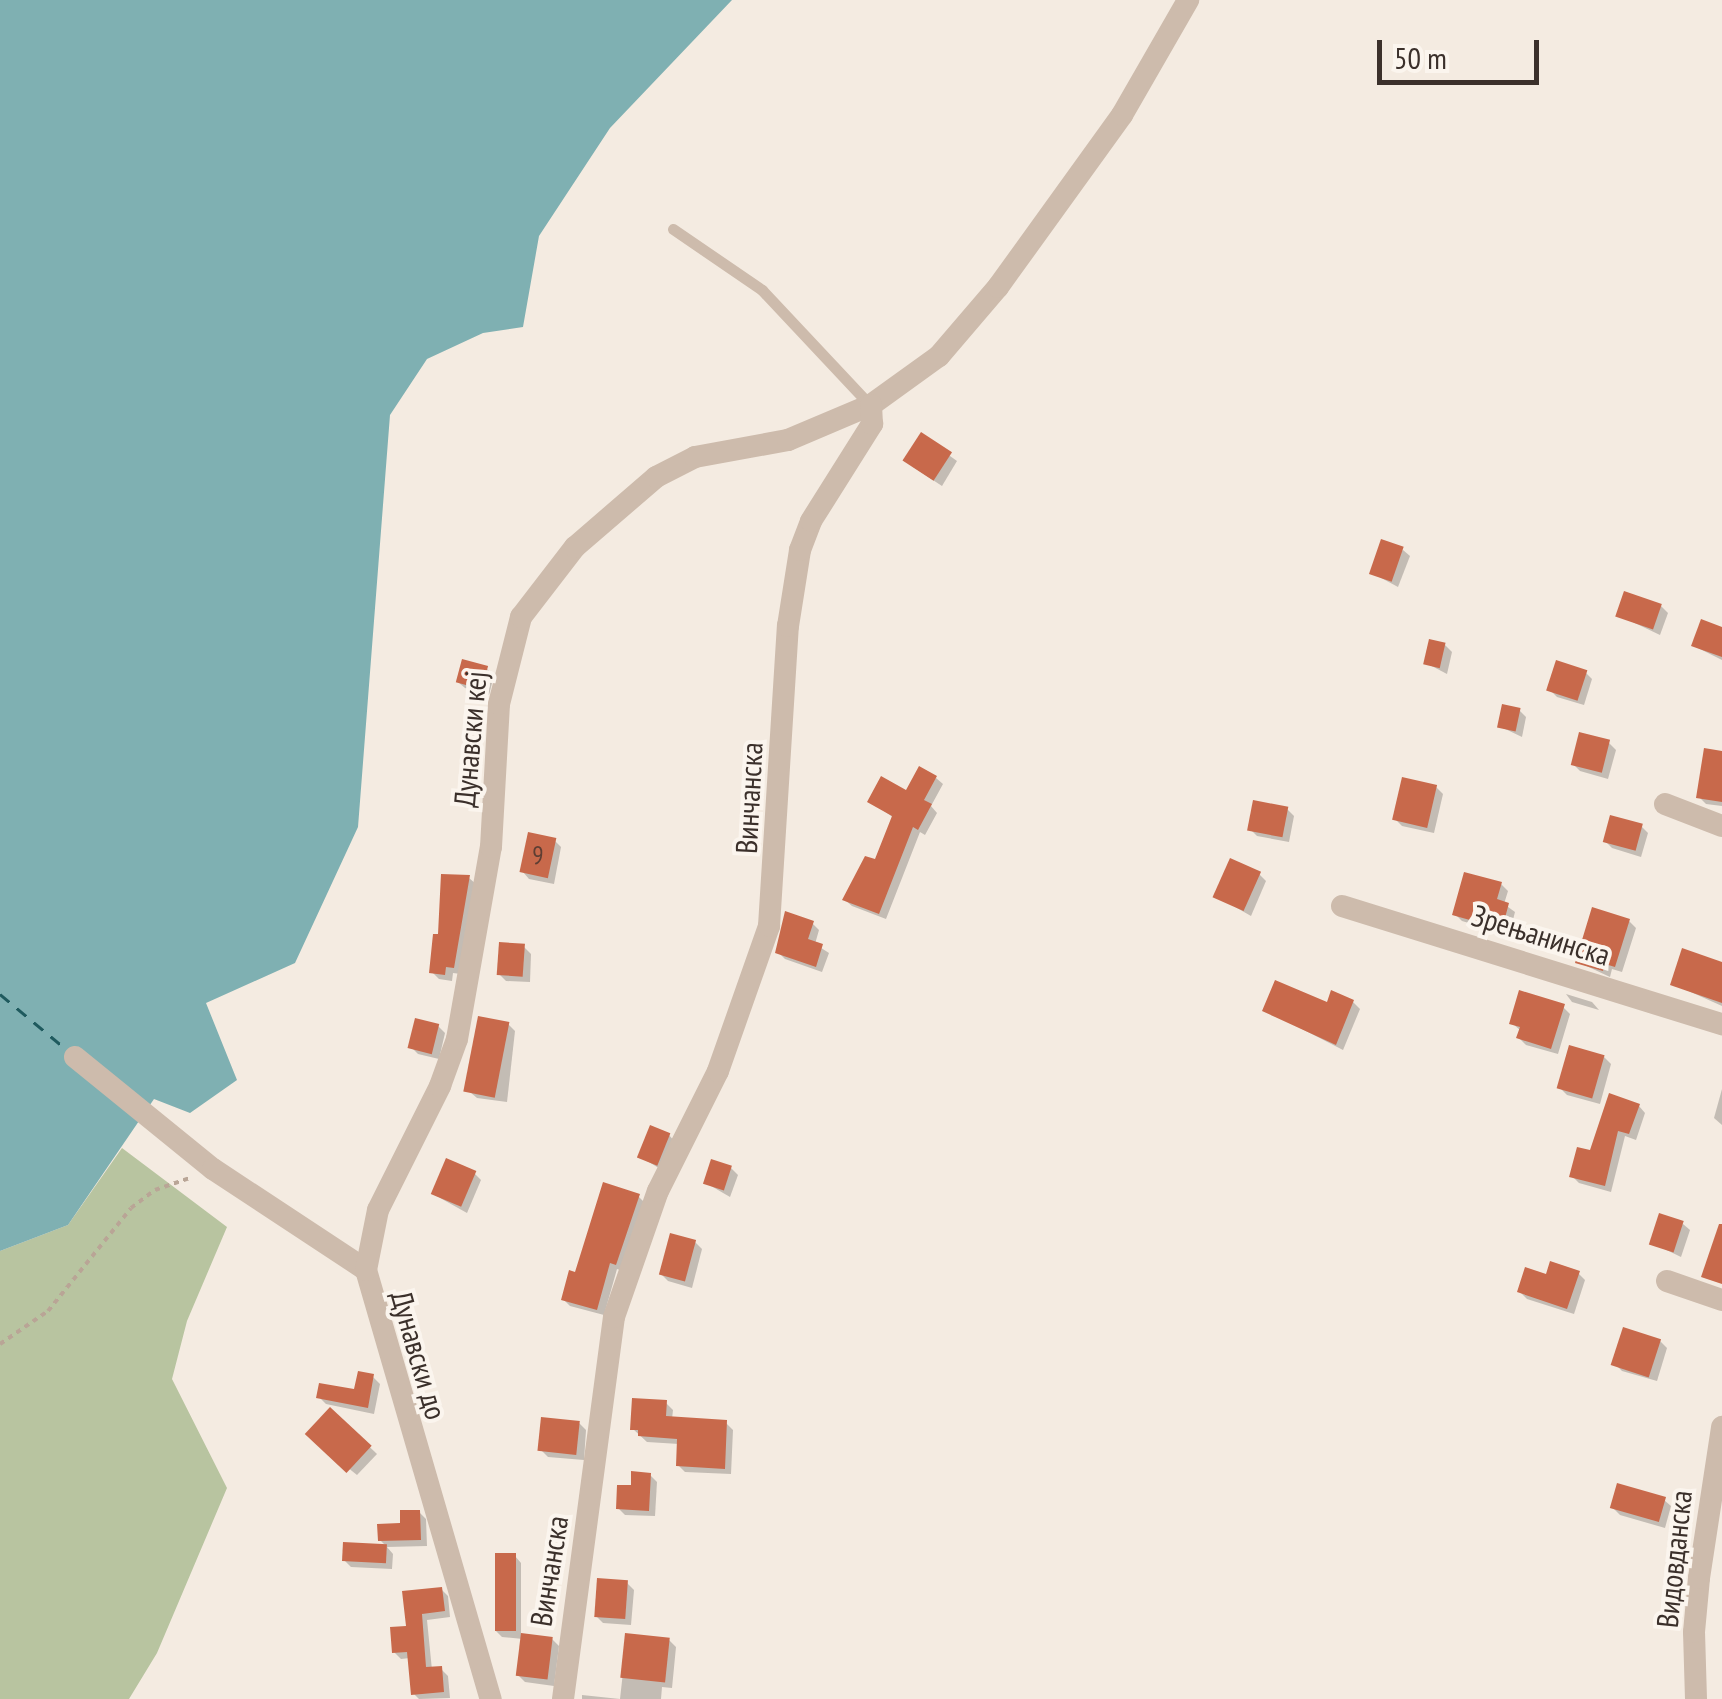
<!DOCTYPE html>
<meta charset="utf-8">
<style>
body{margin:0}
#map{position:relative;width:1722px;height:1699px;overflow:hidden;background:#f4ebe1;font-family:"PT Sans Narrow",sans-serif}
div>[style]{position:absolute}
.green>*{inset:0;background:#b8c4a0}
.water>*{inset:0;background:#7fb0b2}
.shadow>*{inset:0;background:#0003}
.ferry>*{height:2.5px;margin-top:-1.25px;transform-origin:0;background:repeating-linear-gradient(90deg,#1f5a5e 0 12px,transparent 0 22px)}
.building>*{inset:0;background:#c8694b;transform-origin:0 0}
.path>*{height:4px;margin-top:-2px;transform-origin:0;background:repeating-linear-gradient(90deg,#b9a596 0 5px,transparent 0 10px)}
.lane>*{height:11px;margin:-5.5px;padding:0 5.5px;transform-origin:5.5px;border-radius:5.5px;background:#cdbbac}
.street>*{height:22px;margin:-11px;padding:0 11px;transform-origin:11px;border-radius:11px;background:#cdbbac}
span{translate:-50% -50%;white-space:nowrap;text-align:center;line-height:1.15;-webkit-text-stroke:8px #fbf5ee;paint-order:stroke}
.number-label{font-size:25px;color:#5e3e33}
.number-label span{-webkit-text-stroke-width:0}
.street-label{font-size:30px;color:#3b302b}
.scale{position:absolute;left:1377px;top:40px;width:162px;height:45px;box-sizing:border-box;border:5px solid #3b302b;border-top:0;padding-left:12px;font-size:30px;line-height:35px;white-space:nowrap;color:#3b302b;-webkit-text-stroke:8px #fbf5ee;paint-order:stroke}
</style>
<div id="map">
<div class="green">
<div style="clip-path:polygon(122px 1148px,227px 1227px,187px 1321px,172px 1379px,227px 1488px,157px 1653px,129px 1699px,0 1699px,0 1251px,68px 1225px)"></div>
</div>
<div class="water">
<div style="clip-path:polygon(0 0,732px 0,610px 128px,539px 236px,523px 327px,483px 333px,427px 359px,390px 415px,358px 827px,295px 963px,206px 1003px,237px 1080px,190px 1113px,154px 1099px,68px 1225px,0 1251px)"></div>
</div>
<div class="shadow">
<div style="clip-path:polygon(922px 436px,957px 461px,942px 486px,913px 467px)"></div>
<div style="clip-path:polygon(1403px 550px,1410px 556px,1398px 587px,1372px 573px)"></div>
<div style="clip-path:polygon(1661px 606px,1668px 613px,1660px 635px,1618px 615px)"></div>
<div style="clip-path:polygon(1722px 629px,1722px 660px,1694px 646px)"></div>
<div style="clip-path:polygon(1445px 645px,1452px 652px,1447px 674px,1426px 663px)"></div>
<div style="clip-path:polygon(487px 669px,494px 675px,489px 695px,465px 688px,458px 682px)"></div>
<div style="clip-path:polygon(1585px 672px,1592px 679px,1584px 705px,1557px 697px,1550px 690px)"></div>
<div style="clip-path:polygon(1519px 710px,1526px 717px,1522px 737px,1499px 726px)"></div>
<div style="clip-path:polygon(1609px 743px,1616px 750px,1608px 779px,1580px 771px,1573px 764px)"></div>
<div style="clip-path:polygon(1722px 753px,1722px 806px,1706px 804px,1699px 797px)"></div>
<div style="clip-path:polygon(936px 778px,943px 784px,931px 806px,937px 813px,925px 835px,920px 832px,886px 919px,852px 906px,845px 900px,876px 862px,894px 818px,870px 801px,907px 794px)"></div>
<div style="clip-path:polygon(1436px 787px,1443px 794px,1434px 833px,1402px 826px,1395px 819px)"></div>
<div style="clip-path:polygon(1287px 809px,1294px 816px,1289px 842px,1257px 836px,1250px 829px)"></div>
<div style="clip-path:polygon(1641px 826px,1648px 833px,1641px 857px,1612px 848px,1605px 841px)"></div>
<div style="clip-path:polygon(554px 840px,561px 847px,554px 884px,529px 879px,523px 872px)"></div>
<div style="clip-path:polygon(1259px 874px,1266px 881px,1251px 916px,1216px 896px)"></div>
<div style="clip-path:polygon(469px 878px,476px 884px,461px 974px,453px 973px,452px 981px,439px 979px,432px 972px,440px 937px)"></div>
<div style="clip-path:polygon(1501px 884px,1508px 891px,1504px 904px,1515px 912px,1509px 935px,1462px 921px,1455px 914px)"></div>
<div style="clip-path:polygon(1629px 921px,1636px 928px,1622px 972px,1612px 969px,1610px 977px,1578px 962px)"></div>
<div style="clip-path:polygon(812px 923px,819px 930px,815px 944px,829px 953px,822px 972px,785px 959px,778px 952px)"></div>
<div style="clip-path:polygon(524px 947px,531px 954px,530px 982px,506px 981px,499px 974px)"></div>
<div style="clip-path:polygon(1722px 964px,1722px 1006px,1673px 984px)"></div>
<div style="clip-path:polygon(1566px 994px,1592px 1002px,1599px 1010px,1572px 1002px)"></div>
<div style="clip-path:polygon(1353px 1002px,1360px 1009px,1343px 1050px,1265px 1010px)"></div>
<div style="clip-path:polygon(1563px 1007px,1570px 1014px,1558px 1054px,1526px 1045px,1519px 1038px,1521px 1031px,1512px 1023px)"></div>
<div style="clip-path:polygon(508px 1024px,515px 1031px,507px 1102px,477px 1098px,470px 1092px)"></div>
<div style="clip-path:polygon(438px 1026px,445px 1033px,439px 1059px,418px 1054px,411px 1047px)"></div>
<div style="clip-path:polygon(1604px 1057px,1611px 1064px,1600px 1104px,1567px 1095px,1560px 1088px)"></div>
<div style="clip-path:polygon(1722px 1089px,1722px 1125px,1714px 1118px)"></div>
<div style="clip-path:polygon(1639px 1106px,1645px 1113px,1636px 1140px,1625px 1136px,1611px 1192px,1579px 1183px,1572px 1176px)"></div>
<div style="clip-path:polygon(669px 1135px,675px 1142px,662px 1170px,639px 1156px)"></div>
<div style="clip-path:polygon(731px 1168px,738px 1175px,730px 1197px,706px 1183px)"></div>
<div style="clip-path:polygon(474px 1173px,481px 1180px,467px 1213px,433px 1194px)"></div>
<div style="clip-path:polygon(638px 1196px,645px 1203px,623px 1271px,617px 1269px,604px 1315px,570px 1306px,563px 1299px,577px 1275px)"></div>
<div style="clip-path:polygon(1683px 1224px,1690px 1230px,1681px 1257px,1652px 1243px)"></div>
<div style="clip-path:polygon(695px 1242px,702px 1249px,692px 1288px,668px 1281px,661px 1274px)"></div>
<div style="clip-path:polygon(1578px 1273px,1585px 1280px,1574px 1314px,1527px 1299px,1520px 1292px,1548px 1277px)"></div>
<div style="clip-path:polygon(1660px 1341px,1667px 1348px,1657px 1381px,1622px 1371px,1615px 1364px)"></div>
<div style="clip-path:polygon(373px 1377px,380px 1384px,374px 1414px,326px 1404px,319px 1397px,356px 1392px)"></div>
<div style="clip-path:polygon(666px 1403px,673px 1410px,672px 1419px,726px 1423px,733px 1430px,731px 1474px,685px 1472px,678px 1465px,679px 1444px,647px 1442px,633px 1429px)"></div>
<div style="clip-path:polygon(331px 1410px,377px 1454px,357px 1475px,316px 1442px)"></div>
<div style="clip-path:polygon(579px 1423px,586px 1430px,584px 1460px,548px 1457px,541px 1450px)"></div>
<div style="clip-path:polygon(650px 1475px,657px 1482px,655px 1516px,625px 1515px,618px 1508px)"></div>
<div style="clip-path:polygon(1664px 1500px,1671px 1506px,1665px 1528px,1620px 1515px,1613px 1508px)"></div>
<div style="clip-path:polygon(419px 1512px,426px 1519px,427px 1546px,387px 1547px,393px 1554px,392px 1569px,351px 1567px,344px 1560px,345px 1545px,387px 1547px,380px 1540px)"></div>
<div style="clip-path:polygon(515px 1556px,521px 1563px,521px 1635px,552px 1639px,559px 1646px,554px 1686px,525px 1682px,518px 1675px,523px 1639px,502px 1637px,495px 1630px)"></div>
<div style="clip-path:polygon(627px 1583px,634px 1590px,631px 1625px,603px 1623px,596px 1616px)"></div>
<div style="clip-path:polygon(441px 1589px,448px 1596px,450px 1617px,427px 1620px,432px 1670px,441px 1669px,448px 1676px,450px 1698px,419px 1699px,414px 1694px,410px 1658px,401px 1659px,394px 1652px)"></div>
<div style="clip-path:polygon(627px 1636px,669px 1640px,676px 1647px,672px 1688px,662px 1687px,661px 1699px,582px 1699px,582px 1695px,620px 1699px)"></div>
</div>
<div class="ferry">
<div style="left:0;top:994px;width:86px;rotate:39.8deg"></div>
</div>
<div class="building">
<div style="left:921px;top:432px;width:37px;height:34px;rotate:33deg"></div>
<div style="left:1381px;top:539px;width:24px;height:37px;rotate:19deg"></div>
<div style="left:1624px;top:591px;width:40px;height:27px;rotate:19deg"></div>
<div style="clip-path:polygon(1701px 619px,1722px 627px,1722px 657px,1691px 646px)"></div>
<div style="left:1429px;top:639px;width:17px;height:26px;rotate:13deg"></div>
<div style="left:462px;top:659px;width:27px;height:24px;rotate:15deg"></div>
<div style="left:1556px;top:660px;width:33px;height:32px;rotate:18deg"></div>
<div style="left:1502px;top:704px;width:19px;height:24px;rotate:12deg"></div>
<div style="left:1579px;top:732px;width:32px;height:34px;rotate:14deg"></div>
<div style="clip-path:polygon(1704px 748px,1722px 751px,1722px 802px,1696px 798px)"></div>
<div style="clip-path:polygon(919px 766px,937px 776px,924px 800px,932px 804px,918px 830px,913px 827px,879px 914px,842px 900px,865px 856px,875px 859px,892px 816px,867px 802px,881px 776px,906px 790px)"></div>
<div style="left:1402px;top:777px;width:36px;height:44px;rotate:13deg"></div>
<div style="left:1253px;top:800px;width:36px;height:31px;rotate:11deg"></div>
<div style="left:1610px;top:815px;width:34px;height:28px;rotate:15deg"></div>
<div style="left:528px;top:832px;width:29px;height:41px;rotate:12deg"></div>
<div style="left:1230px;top:858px;width:34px;height:43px;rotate:24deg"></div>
<div style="clip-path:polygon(1464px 872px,1502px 882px,1497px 899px,1509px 903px,1502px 929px,1452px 915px)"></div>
<div style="clip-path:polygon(441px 874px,470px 875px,454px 968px,446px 967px,445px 975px,429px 973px,433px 934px,438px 934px)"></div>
<div style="clip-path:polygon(1592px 907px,1630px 919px,1615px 967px,1605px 964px,1603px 971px,1575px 963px)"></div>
<div style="clip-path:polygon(785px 911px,814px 921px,808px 939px,823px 944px,816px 967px,775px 953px)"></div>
<div style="left:499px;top:942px;width:26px;height:33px;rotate:4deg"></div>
<div style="clip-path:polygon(1682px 948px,1722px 962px,1722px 1003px,1670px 985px)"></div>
<div style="clip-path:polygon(1275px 980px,1327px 1002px,1331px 990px,1354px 1000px,1336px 1045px,1262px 1011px)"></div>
<div style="clip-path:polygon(1519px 990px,1565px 1004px,1551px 1049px,1516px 1038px,1520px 1027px,1509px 1024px)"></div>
<div style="left:478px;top:1016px;width:32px;height:77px;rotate:11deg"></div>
<div style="left:415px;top:1018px;width:25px;height:31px;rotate:14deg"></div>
<div style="left:1569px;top:1045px;width:37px;height:45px;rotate:16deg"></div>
<div style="clip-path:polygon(1609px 1093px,1640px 1104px,1629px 1134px,1618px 1131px,1605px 1186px,1569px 1177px,1577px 1147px,1590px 1150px)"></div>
<div style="left:650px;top:1125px;width:22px;height:35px;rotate:22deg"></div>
<div style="left:446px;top:1158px;width:33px;height:39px;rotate:23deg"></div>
<div style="left:711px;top:1159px;width:22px;height:26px;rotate:18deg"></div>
<div style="clip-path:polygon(603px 1182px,640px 1194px,616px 1265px,610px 1263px,597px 1310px,561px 1300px,569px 1270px,575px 1272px)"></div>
<div style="left:1659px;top:1213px;width:26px;height:33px;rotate:18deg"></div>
<div style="clip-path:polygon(1719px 1224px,1722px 1224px,1722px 1284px,1701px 1277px)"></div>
<div style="left:670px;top:1233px;width:27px;height:43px;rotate:15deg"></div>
<div style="clip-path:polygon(1550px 1261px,1580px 1271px,1567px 1309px,1517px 1292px,1525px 1267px,1546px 1274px)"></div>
<div style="left:1623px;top:1327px;width:40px;height:40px;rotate:18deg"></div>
<div style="clip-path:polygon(358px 1371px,374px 1374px,368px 1408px,316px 1398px,319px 1383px,354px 1389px)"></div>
<div style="clip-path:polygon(632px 1398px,667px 1400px,666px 1416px,727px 1420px,725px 1469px,676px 1466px,677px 1439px,638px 1436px,638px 1430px,630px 1430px)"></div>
<div style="left:330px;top:1407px;width:57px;height:37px;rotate:43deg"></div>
<div style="left:541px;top:1417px;width:39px;height:34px;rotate:6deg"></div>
<div style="clip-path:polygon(631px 1471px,651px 1473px,649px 1511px,616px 1509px,617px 1485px,631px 1485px)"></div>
<div style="left:1617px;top:1483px;width:51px;height:26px;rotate:16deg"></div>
<div style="clip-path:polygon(400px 1510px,420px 1510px,421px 1540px,378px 1541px,377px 1524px,400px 1523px)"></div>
<div style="left:343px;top:1542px;width:44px;height:19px;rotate:3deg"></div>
<div style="left:495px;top:1553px;width:21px;height:78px"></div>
<div style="left:597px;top:1578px;width:31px;height:39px;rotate:4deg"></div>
<div style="clip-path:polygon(442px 1587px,445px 1611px,422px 1614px,426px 1667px,442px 1666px,444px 1692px,411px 1695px,407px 1652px,392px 1653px,390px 1627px,406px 1626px,402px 1591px)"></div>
<div style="left:521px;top:1633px;width:32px;height:43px;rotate:7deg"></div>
<div style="left:625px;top:1633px;width:45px;height:45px;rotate:6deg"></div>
</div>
<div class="path">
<div style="left:0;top:1344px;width:58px;rotate:-34.5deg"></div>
<div style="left:48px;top:1311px;width:132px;rotate:-51.1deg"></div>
<div style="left:131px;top:1208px;width:30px;rotate:-37deg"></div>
<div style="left:155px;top:1190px;width:37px;rotate:-19deg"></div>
</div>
<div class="lane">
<div style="left:673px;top:229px;width:108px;rotate:34.4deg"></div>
<div style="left:762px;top:290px;width:158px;rotate:46.8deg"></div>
</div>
<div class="street">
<div style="left:1665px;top:804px;width:61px;rotate:21.1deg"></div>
<div style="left:1342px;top:906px;width:398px;rotate:17.3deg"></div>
<div style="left:75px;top:1057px;width:178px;rotate:39.1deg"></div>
<div style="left:213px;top:1169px;width:183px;rotate:33.4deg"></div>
<div style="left:366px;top:1270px;width:447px;rotate:73.8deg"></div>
<div style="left:366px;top:1270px;width:61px;rotate:-78.7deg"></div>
<div style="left:378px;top:1210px;width:139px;rotate:-63.4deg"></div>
<div style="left:440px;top:1086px;width:50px;rotate:-70.1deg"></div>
<div style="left:457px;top:1039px;width:195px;rotate:-80deg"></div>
<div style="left:491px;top:847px;width:143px;rotate:-86.8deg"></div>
<div style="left:499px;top:704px;width:90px;rotate:-75.8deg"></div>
<div style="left:521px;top:617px;width:88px;rotate:-52.4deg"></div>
<div style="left:575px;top:547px;width:107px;rotate:-40.8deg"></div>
<div style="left:656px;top:477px;width:44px;rotate:-27.1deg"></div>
<div style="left:695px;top:457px;width:95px;rotate:-10.4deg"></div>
<div style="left:788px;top:440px;width:90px;rotate:-22.9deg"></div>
<div style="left:871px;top:405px;width:84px;rotate:-35.8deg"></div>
<div style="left:939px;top:356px;width:91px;rotate:-49.5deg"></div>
<div style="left:998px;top:287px;width:212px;rotate:-54.2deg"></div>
<div style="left:1122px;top:115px;width:133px;rotate:-60.1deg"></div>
<div style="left:1667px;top:1281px;width:58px;rotate:19.1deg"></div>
<div style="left:563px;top:1699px;width:385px;rotate:-82.4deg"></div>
<div style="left:614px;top:1317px;width:133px;rotate:-70.8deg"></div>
<div style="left:658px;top:1191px;width:134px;rotate:-63.4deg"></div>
<div style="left:718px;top:1071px;width:154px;rotate:-70.6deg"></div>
<div style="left:769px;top:926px;width:301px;rotate:-86.4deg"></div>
<div style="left:788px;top:626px;width:77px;rotate:-81deg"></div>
<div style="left:800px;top:550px;width:31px;rotate:-69deg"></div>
<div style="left:811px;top:521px;width:115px;rotate:-57.8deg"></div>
<div style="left:872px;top:424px;width:19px;rotate:-93deg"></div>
<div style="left:1696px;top:1699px;width:67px;rotate:-91.7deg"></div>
<div style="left:1694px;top:1632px;width:54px;rotate:-84.7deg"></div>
<div style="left:1699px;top:1578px;width:153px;rotate:-81.3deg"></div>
</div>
<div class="number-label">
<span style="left:538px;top:855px">9</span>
</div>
<div class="street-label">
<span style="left:470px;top:739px;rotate:-85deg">Дунавски кеј</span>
<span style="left:749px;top:798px;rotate:-87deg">Винчанска</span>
<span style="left:1541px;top:935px;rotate:17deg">Зрењанинска</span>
<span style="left:419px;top:1355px;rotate:74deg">Дунавски до</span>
<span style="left:1674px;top:1559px;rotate:-84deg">Видовданска</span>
<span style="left:549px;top:1571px;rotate:-81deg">Винчанска</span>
</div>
<div class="scale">50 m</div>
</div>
